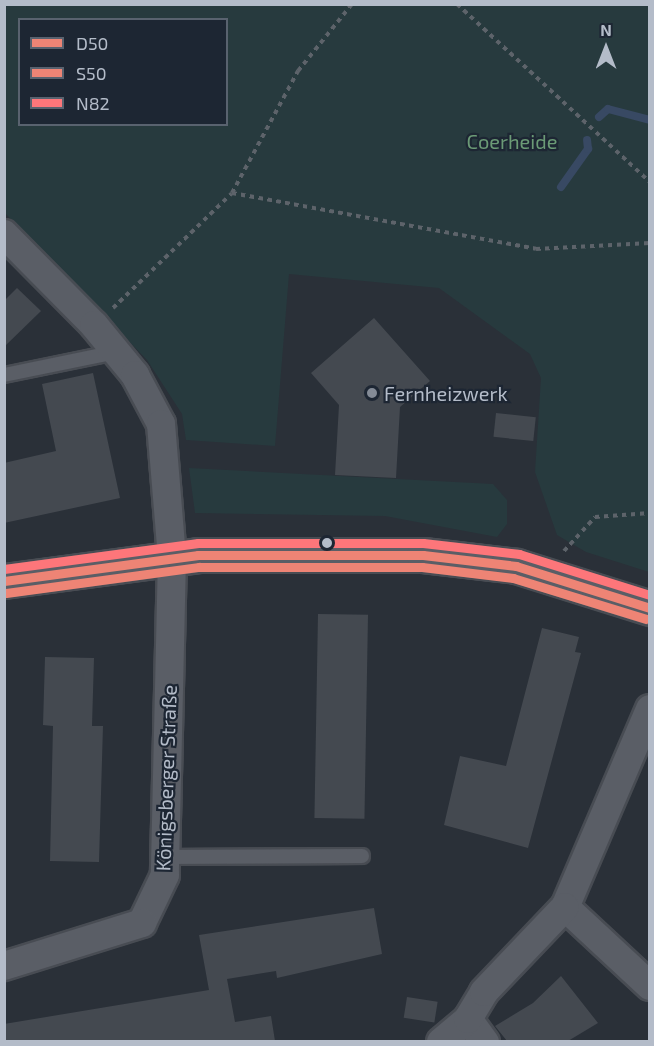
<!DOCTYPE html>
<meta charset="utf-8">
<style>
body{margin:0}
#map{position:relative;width:654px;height:1046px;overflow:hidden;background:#2a3038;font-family:"Exo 2",sans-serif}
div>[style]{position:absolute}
.green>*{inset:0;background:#273a3e}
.stream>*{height:8px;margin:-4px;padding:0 4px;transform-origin:4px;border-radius:4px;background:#384963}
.building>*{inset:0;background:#444950;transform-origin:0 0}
.path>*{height:4px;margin-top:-2px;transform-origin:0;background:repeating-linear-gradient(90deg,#5d636a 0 4.5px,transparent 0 9px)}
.roads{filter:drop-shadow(2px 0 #484c53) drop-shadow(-2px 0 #484c53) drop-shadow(0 2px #484c53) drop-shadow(0 -2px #484c53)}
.service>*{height:14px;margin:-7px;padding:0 7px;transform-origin:7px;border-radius:7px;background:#5a5e66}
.minor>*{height:28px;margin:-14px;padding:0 14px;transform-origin:14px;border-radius:14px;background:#5a5e66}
.tertiary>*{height:33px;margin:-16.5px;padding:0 16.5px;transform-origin:16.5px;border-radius:16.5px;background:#5a5e66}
.bus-1>*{height:9px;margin:-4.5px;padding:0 4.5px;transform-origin:4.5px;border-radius:4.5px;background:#ee8475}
.bus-2>*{height:9px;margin:-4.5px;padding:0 4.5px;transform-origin:4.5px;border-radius:4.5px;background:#ee8475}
.bus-3>*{height:9px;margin:-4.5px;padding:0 4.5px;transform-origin:4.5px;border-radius:4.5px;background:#fd767a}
.dots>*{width:16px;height:16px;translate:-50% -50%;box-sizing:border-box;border:3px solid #1d2633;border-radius:50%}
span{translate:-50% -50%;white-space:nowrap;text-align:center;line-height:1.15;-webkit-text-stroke:4.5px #1d2633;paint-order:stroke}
.park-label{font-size:20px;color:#6b9a76}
.poi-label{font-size:20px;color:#b4bcc9}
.left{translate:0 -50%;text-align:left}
.street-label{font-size:20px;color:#b4bcc9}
.frame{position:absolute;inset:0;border:6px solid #b4bcc9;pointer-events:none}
.legend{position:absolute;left:18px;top:18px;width:210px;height:108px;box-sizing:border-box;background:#1d2633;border:2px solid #59626f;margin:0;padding:8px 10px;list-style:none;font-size:18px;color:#b4bcc9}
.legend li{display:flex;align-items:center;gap:12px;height:30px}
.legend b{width:30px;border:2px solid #59626f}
.north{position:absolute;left:576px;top:18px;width:60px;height:60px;-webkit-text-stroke:4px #1d2633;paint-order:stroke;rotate:0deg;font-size:16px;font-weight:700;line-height:24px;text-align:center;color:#b4bcc9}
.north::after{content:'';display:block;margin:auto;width:21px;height:27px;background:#b4bcc9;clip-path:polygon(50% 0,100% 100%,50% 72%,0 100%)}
</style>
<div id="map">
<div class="green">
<div style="clip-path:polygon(evenodd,4px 5px,649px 5px,649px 572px,586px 552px,557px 535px,535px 472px,541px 378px,530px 354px,439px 288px,289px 274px,275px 446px,186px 440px,182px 414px,147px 360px,5px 213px,4px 5px,20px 20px,226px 20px,226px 124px,20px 124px,20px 20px)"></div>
<div style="clip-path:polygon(189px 468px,493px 484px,507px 500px,507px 524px,497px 537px,385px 516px,195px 513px)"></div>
</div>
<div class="stream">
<div style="left:599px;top:117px;width:12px;rotate:-42deg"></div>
<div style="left:608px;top:109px;width:43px;rotate:14.7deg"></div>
<div style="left:561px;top:187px;width:47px;rotate:-54.6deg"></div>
<div style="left:588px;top:149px;width:9px;rotate:-96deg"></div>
</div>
<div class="building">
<div style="clip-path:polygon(17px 288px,41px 311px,4px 347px,4px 301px)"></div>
<div style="clip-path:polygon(374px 318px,430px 381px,400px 407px,396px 478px,335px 475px,339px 405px,311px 373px)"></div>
<div style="clip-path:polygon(93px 373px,120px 498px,4px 523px,4px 463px,56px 451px,42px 384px)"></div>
<div style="left:496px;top:413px;width:40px;height:24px;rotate:6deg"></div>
<div style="left:318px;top:614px;width:50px;height:204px;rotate:1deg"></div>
<div style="clip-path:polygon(542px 628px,579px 637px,575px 652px,581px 653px,528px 848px,444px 825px,460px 756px,506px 766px)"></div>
<div style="clip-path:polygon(45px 657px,94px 658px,92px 726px,103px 726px,99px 862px,50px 861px,53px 726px,43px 725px)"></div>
<div style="clip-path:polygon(374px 908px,382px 954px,277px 978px,276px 971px,227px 979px,235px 1022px,271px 1016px,275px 1041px,4px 1041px,4px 1024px,209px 990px,199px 935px)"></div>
<div style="clip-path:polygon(561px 976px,598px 1023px,568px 1041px,507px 1041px,495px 1026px,533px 1003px)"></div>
<div style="left:407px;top:997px;width:31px;height:21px;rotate:9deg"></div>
</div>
<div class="path">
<div style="left:457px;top:4px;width:263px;rotate:42.7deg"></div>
<div style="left:232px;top:193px;width:309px;rotate:10.4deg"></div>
<div style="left:536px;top:249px;width:114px;rotate:-3deg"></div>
<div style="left:113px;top:308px;width:165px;rotate:-44deg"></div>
<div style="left:232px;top:193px;width:139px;rotate:-61.6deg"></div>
<div style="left:298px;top:71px;width:86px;rotate:-51.1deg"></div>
<div style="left:564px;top:551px;width:46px;rotate:-47.6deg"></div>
<div style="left:595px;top:517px;width:55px;rotate:-4.2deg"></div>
</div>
<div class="roads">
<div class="service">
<div style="left:4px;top:375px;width:114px;rotate:-11.6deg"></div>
<div style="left:165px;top:857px;width:197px;rotate:-0.3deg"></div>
</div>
<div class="minor">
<div style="left:4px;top:234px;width:128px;rotate:45.3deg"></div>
<div style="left:94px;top:325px;width:65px;rotate:50.6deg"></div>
<div style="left:135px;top:375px;width:55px;rotate:62deg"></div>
<div style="left:161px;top:424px;width:133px;rotate:85.3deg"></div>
<div style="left:172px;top:557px;width:318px;rotate:91.3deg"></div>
<div style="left:165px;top:875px;width:53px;rotate:115.6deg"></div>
<div style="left:142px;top:923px;width:145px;rotate:162.7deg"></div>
<div style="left:650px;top:709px;width:215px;rotate:113.2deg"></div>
<div style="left:565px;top:907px;width:116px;rotate:42.9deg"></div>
<div style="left:468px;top:1019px;width:29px;rotate:54deg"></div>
<div style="left:441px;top:1042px;width:35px;rotate:-40deg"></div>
<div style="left:468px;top:1019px;width:31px;rotate:-59deg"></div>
<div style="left:484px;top:992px;width:117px;rotate:-46.4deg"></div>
</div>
<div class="tertiary">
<div style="left:4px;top:581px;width:196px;rotate:-7.6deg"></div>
<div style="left:198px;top:555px;width:225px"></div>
<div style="left:423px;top:555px;width:94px;rotate:6.7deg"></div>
<div style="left:516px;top:566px;width:140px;rotate:17.4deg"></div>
</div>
</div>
<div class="bus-1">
<div style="left:4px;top:581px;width:196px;rotate:-7.6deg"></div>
<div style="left:198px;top:555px;width:225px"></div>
<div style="left:423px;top:555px;width:94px;rotate:6.7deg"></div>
<div style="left:516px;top:566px;width:140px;rotate:17.4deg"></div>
</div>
<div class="bus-2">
<div style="left:6px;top:593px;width:195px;rotate:-7.7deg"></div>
<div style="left:199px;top:567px;width:223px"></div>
<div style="left:422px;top:567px;width:92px;rotate:6.9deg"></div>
<div style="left:513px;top:578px;width:139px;rotate:17.1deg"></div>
</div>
<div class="bus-3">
<div style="left:4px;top:569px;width:196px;rotate:-7.6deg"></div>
<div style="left:198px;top:543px;width:225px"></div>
<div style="left:423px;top:543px;width:97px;rotate:6.5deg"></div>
<div style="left:519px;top:554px;width:137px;rotate:17.4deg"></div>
</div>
<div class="dots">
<div style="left:372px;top:393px;background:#848b96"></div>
<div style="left:327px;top:543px;background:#b4bcc9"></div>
</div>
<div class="park-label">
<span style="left:512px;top:141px">Coerheide</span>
</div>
<div class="poi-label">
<span class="left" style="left:384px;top:393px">Fernheizwerk</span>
</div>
<div class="street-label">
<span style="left:166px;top:778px;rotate:-88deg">Königsberger Straße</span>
</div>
<div class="frame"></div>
<ul class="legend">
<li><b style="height:8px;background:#ee8475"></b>D50</li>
<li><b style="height:8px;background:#ee8475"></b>S50</li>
<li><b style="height:8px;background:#fd767a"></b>N82</li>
</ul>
<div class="north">N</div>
</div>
